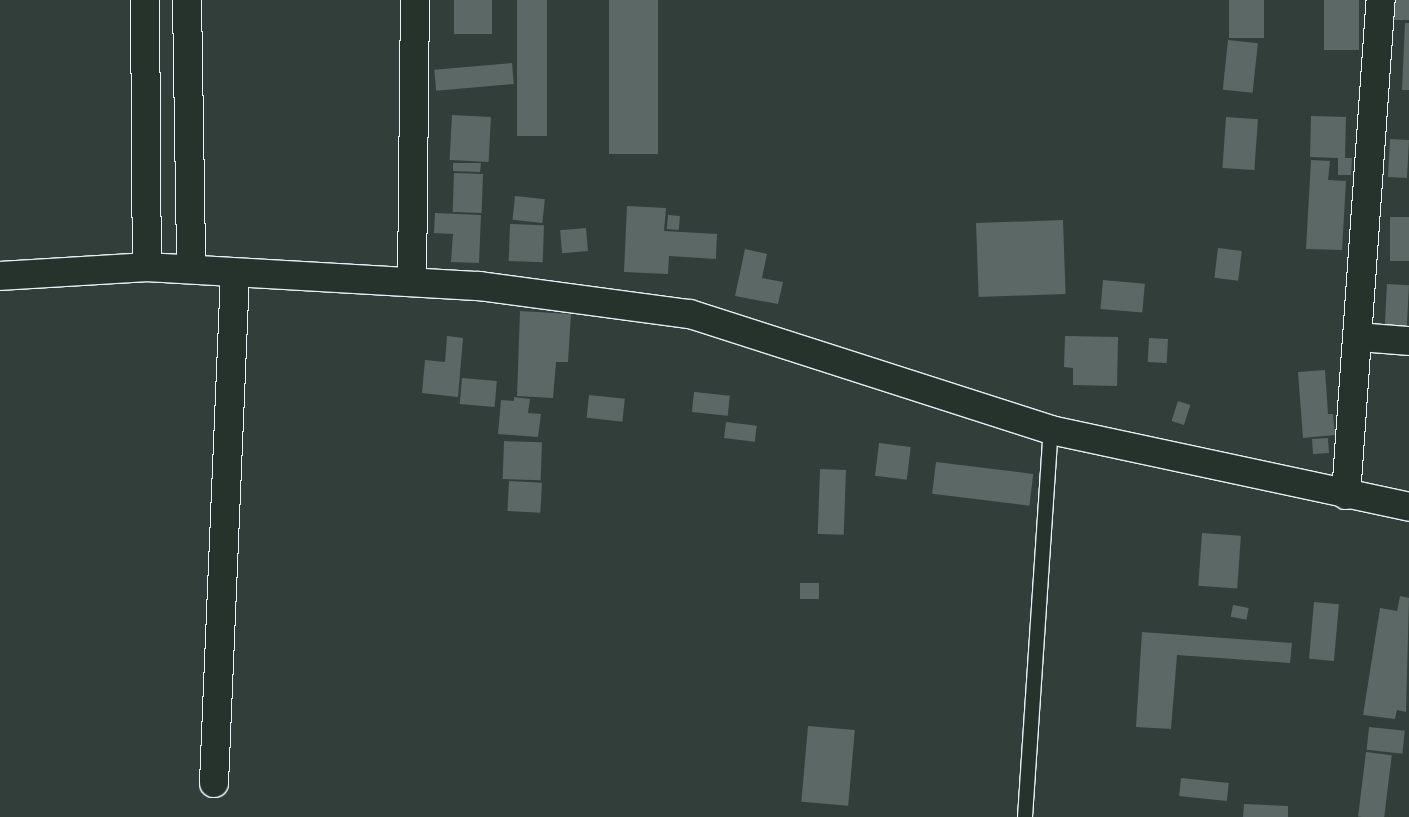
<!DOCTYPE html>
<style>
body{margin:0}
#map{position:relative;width:1409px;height:817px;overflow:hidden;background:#323e39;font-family:Mynerve,sans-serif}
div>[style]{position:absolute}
.building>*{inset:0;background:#5c6865;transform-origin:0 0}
.roads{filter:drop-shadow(1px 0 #e8f1f8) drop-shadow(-1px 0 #e8f1f8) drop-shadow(0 1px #e8f1f8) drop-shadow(0 -1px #e8f1f8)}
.service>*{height:14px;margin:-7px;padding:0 7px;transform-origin:7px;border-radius:7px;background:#26332d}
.minor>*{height:28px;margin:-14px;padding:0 14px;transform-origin:14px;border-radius:14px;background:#26332d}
.tertiary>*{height:28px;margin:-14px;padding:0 14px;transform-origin:14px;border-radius:14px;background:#26332d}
span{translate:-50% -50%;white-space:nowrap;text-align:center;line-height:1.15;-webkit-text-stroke:4.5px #26332d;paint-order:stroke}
</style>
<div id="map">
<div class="building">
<div style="left:454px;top:0;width:38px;height:34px"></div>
<div style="left:517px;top:0;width:30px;height:136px"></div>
<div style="left:609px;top:0;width:49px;height:154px"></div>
<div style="left:1229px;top:0;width:35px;height:38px"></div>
<div style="left:1324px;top:0;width:35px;height:50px"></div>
<div style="left:1393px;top:0;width:16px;height:20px"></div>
<div style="clip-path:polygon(1405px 23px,1409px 23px,1409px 90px,1402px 90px)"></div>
<div style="left:1228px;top:40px;width:30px;height:50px;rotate:6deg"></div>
<div style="left:512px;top:63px;width:21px;height:78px;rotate:85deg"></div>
<div style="left:452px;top:115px;width:39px;height:45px;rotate:3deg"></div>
<div style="clip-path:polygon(1311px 116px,1346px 117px,1345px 158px,1352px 158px,1351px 175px,1338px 175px,1338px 158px,1310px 157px)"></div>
<div style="left:1226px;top:117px;width:32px;height:51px;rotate:4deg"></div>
<div style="left:1390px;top:139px;width:19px;height:38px;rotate:3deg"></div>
<div style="clip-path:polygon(1311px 160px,1330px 161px,1328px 180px,1346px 181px,1342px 250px,1306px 249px)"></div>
<div style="clip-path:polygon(453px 163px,481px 163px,480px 172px,453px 171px)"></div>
<div style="left:454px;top:173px;width:29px;height:39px;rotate:2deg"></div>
<div style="left:515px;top:196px;width:30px;height:24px;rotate:6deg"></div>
<div style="clip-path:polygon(627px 206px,666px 208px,664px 231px,717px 234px,716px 259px,669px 256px,668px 274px,624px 272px)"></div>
<div style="clip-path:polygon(435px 213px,481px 215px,479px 263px,451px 262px,453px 234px,434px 233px)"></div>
<div style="left:668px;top:215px;width:12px;height:14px;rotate:5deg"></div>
<div style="left:1390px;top:217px;width:19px;height:44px"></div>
<div style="left:1063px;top:220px;width:74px;height:87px;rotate:88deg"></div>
<div style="left:510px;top:224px;width:34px;height:37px;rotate:2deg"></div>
<div style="left:586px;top:228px;width:23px;height:26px;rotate:85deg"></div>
<div style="left:1218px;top:248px;width:24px;height:30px;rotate:7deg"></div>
<div style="clip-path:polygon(745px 249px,767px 254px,762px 278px,783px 282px,778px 304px,735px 296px)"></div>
<div style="left:1103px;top:280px;width:42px;height:29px;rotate:5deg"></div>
<div style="left:1387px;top:284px;width:22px;height:41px;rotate:3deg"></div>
<div style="clip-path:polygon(520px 311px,571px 314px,568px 362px,556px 362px,553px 398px,517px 396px)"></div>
<div style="clip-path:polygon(447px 336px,463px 338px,458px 397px,422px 393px,425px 360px,445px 362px)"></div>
<div style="clip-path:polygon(1065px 336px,1118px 337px,1117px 386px,1073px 385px,1073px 368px,1064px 367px)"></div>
<div style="left:1149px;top:338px;width:19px;height:24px;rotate:3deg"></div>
<div style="clip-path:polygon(1325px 370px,1328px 414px,1333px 414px,1335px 435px,1303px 438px,1298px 372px)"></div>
<div style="left:462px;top:378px;width:35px;height:26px;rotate:5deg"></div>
<div style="left:694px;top:392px;width:36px;height:20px;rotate:6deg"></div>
<div style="left:589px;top:395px;width:36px;height:23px;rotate:6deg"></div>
<div style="clip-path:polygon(514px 397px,530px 399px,528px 413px,541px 414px,538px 437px,498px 434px,501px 400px,514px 401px)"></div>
<div style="left:1178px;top:401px;width:13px;height:21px;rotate:18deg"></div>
<div style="left:726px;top:422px;width:31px;height:16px;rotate:7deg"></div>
<div style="left:1328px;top:438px;width:15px;height:16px;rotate:86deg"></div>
<div style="left:504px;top:441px;width:38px;height:38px;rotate:2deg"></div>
<div style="left:879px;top:443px;width:32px;height:33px;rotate:7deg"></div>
<div style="left:936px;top:462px;width:98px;height:32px;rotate:7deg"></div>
<div style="left:820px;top:469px;width:26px;height:65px;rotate:2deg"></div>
<div style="left:509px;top:481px;width:33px;height:30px;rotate:3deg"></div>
<div style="left:1202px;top:533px;width:39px;height:53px;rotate:4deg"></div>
<div style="left:800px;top:583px;width:19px;height:16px"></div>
<div style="clip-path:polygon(1400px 596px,1409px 598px,1406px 712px,1397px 710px,1395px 719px,1363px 715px,1380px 608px,1397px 611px)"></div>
<div style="left:1314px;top:602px;width:25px;height:57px;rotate:5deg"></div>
<div style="left:1233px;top:605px;width:16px;height:12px;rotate:11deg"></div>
<div style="clip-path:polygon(1142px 632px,1292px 643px,1290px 663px,1177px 655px,1171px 729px,1136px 727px)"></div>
<div style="left:808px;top:726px;width:47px;height:76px;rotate:5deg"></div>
<div style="left:1369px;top:727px;width:36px;height:23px;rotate:6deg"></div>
<div style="left:1366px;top:752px;width:26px;height:65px;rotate:7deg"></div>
<div style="left:1181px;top:778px;width:48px;height:18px;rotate:6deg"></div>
<div style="clip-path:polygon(1244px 804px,1288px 806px,1288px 817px,1243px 817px)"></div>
</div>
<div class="roads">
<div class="service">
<div style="left:1025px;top:817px;width:388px;rotate:-86.2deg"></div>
</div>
<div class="minor">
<div style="left:0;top:276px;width:147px;rotate:-3.5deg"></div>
<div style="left:412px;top:282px;width:282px;rotate:-89.4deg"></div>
<div style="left:1358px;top:337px;width:51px;rotate:4.5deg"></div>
<div style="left:1346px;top:495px;width:496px;rotate:-86deg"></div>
<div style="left:214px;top:783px;width:510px;rotate:-87.64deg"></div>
</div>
<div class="tertiary">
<div style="left:145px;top:0;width:267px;rotate:89.6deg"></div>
<div style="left:147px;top:267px;width:333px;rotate:3.3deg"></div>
<div style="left:479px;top:286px;width:213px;rotate:7.6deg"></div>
<div style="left:690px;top:314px;width:379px;rotate:17.8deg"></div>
<div style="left:1051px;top:430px;width:366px;rotate:12.1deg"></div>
<div style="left:187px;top:0;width:268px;rotate:89.1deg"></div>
</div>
</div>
</div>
